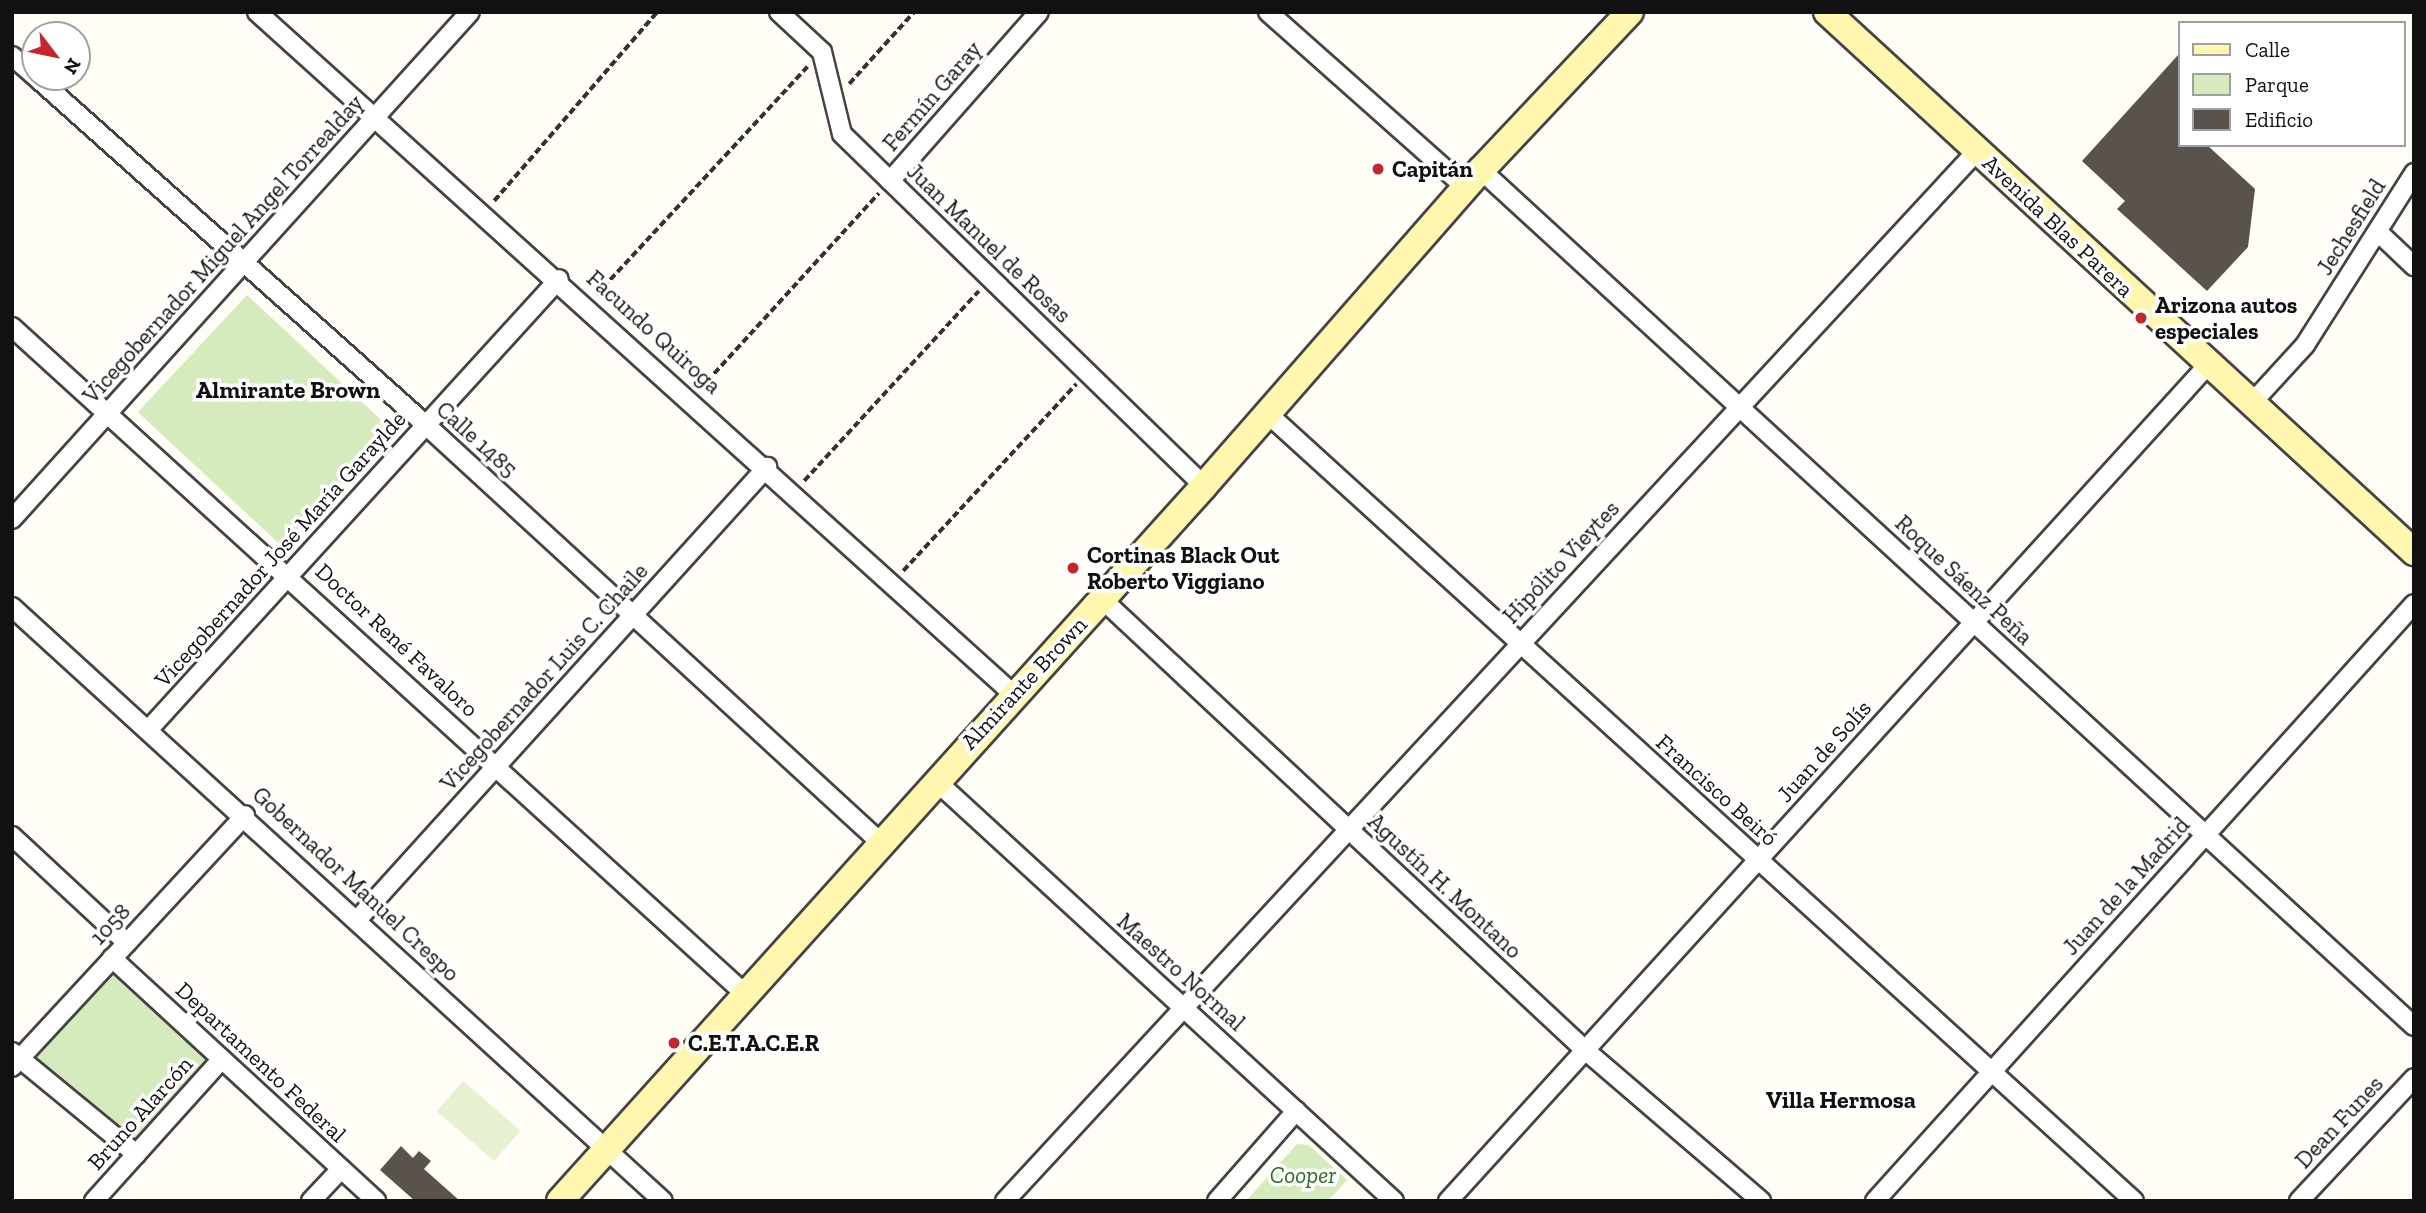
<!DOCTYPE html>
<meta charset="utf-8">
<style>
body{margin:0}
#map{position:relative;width:2426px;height:1213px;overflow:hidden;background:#fffdf5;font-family:"Zilla Slab",serif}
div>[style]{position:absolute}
.green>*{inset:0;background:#d5ebbd;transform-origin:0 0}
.pitch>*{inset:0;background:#e6f2cf;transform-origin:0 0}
.building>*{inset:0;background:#5a524d}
.path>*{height:3.5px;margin-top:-1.75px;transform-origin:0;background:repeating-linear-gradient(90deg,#333 0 7px,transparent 0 10.5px)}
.roads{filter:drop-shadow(2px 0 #444) drop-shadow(-2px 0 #444) drop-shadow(0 2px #444) drop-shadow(0 -2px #444)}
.minor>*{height:18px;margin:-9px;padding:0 9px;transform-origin:9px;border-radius:9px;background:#fff}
.secondary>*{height:26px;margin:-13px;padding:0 13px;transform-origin:13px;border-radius:13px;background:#fff6b0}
.dots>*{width:19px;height:19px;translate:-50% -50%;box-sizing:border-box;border:4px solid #fff;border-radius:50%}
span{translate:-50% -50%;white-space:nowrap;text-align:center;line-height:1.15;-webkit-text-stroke:7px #fff;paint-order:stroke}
.street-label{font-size:23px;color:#111}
.poi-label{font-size:23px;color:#111;font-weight:700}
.left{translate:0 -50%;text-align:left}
.park-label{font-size:23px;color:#2f6b1f;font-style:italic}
.neighbourhood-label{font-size:24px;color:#111;font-weight:700}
.frame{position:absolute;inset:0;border:14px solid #111;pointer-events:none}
.legend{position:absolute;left:2178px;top:21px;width:228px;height:126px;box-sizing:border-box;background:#fff;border:2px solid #a0a0a0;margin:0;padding:9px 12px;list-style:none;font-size:21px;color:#111}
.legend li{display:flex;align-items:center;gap:14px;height:35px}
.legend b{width:35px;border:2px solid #a0a0a0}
.north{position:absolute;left:21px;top:21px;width:70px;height:70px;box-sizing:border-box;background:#fff;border:2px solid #a0a0a0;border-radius:50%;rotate:122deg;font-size:19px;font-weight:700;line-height:28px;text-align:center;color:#111}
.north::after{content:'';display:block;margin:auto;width:24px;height:32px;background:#c4262e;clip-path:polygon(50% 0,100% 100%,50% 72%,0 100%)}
</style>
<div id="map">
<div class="green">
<div style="left:247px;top:295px;width:197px;height:160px;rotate:43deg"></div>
<div style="left:112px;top:958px;width:149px;height:137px;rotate:43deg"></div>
<div style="clip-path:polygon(1297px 1144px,1309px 1145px,1347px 1180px,1328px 1201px,1246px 1201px)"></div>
</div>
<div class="pitch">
<div style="left:463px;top:1081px;width:76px;height:40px;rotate:41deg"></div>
</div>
<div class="building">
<div style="clip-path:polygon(2179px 54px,2179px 145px,2207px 145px,2255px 189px,2248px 247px,2207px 291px,2117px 209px,2125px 201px,2082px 161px)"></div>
<div style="clip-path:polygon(401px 1146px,413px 1158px,419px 1151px,431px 1161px,424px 1169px,460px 1201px,415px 1201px,380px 1170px)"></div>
</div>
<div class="path">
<div style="left:849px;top:84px;width:97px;rotate:-47.9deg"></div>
<div style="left:494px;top:201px;width:250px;rotate:-49.2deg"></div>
<div style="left:596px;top:295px;width:311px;rotate:-47.2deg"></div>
<div style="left:700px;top:389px;width:265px;rotate:-47.6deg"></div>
<div style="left:804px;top:481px;width:258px;rotate:-47.4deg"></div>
<div style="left:903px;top:571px;width:255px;rotate:-47.2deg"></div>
</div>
<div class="roads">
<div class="minor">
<div style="left:257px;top:12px;width:1017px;rotate:42.05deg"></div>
<div style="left:779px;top:12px;width:59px;rotate:42.9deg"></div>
<div style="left:822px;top:52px;width:84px;rotate:76.3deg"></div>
<div style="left:842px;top:134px;width:505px;rotate:44.2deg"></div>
<div style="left:1268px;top:12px;width:264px;rotate:41.6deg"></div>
<div style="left:12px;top:56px;width:30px;rotate:41deg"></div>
<div style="left:36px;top:77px;width:523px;rotate:41.74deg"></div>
<div style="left:426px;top:425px;width:616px;rotate:42.57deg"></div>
<div style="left:1481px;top:170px;width:1266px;rotate:42.54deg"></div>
<div style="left:890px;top:181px;width:225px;rotate:-48.6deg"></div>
<div style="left:2378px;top:232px;width:50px;rotate:43.4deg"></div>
<div style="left:12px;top:327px;width:991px;rotate:42.3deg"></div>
<div style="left:2251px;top:404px;width:80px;rotate:-47.5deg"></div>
<div style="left:2305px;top:345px;width:204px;rotate:-57.6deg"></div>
<div style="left:1268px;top:414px;width:1170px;rotate:42.26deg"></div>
<div style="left:12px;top:519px;width:683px;rotate:-47.91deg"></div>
<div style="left:1102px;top:599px;width:661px;rotate:43.04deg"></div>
<div style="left:1585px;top:1050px;width:232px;rotate:40.6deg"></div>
<div style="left:12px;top:607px;width:881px;rotate:42.38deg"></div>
<div style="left:150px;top:728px;width:607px;rotate:-47.67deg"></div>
<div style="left:935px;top:780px;width:623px;rotate:42.53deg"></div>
<div style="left:12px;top:836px;width:157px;rotate:42.9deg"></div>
<div style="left:358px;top:919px;width:610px;rotate:-47.86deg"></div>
<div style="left:112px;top:958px;width:359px;rotate:42.6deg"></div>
<div style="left:12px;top:1052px;width:161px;rotate:39.4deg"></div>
<div style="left:12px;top:1067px;width:343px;rotate:-47.2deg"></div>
<div style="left:94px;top:1201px;width:191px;rotate:-48deg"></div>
<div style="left:311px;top:1201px;width:44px;rotate:-46.8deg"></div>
<div style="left:1005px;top:1201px;width:1431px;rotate:-47.21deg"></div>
<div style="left:1217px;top:1201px;width:120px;rotate:-48.7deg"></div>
<div style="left:1448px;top:1201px;width:1130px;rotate:-47.73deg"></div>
<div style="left:1875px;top:1201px;width:804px;rotate:-47.92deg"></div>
<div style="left:2299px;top:1201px;width:168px;rotate:-46.9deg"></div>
</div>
<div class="secondary">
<div style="left:1827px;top:12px;width:798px;rotate:42.61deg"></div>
<div style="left:560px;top:1201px;width:962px;rotate:-47.99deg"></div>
<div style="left:1204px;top:486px;width:420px;rotate:-48.8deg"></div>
<div style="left:1481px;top:170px;width:217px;rotate:-46.7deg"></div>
</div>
</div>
<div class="dots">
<div style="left:1378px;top:169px;background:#c4262e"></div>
<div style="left:2141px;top:318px;background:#c4262e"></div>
<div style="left:1073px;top:568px;background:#c4262e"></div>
<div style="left:674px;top:1043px;background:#c4262e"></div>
</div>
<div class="street-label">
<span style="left:932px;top:96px;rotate:-49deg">Fermín Garay</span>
<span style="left:2058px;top:226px;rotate:43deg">Avenida Blas Parera</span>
<span style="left:2351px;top:227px;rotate:-58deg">Jechesfield</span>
<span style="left:989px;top:243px;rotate:44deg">Juan Manuel de Rosas</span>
<span style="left:223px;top:249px;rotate:-48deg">Vicegobernador Miguel Angel Torrealday</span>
<span style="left:654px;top:332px;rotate:42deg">Facundo Quiroga</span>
<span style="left:477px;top:439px;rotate:42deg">Calle 1485</span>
<span style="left:280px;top:549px;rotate:-48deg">Vicegobernador José María Garaylde</span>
<span style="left:1561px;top:562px;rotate:-47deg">Hipólito Vieytes</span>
<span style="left:1964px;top:580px;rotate:43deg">Roque Sáenz Peña</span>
<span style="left:397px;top:640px;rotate:43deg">Doctor René Favaloro</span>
<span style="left:544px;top:677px;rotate:-48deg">Vicegobernador Luis C. Chaile</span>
<span style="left:1024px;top:683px;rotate:-47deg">Almirante Brown</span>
<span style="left:1824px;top:751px;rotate:-48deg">Juan de Solís</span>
<span style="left:1717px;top:790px;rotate:42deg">Francisco Beiró</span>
<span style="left:356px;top:884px;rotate:43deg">Gobernador Manuel Crespo</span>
<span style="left:1445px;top:886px;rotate:43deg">Agustín H. Montano</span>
<span style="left:2126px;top:886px;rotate:-48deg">Juan de la Madrid</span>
<span style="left:110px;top:924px;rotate:-47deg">1058</span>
<span style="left:1181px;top:972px;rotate:42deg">Maestro Normal</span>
<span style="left:261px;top:1062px;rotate:43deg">Departamento Federal</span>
<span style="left:140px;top:1113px;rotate:-48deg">Bruno Alarcón</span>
<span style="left:2339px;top:1122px;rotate:-47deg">Dean Funes</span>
</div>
<div class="poi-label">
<span class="left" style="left:1392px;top:169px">Capitán</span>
<span class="left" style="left:2155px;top:318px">Arizona autos<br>especiales</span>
<span class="left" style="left:1087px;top:568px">Cortinas Black Out<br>Roberto Viggiano</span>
<span class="left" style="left:688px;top:1043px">C.E.T.A.C.E.R</span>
</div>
<div class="park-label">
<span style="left:1303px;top:1175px">Cooper</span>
</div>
<div class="neighbourhood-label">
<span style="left:288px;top:390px">Almirante Brown</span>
<span style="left:1841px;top:1100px">Villa Hermosa</span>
</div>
<div class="frame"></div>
<ul class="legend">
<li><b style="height:9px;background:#fff6b0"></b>Calle</li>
<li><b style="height:19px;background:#d5ebbd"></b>Parque</li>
<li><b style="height:19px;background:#5a524d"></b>Edificio</li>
</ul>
<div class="north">N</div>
</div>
